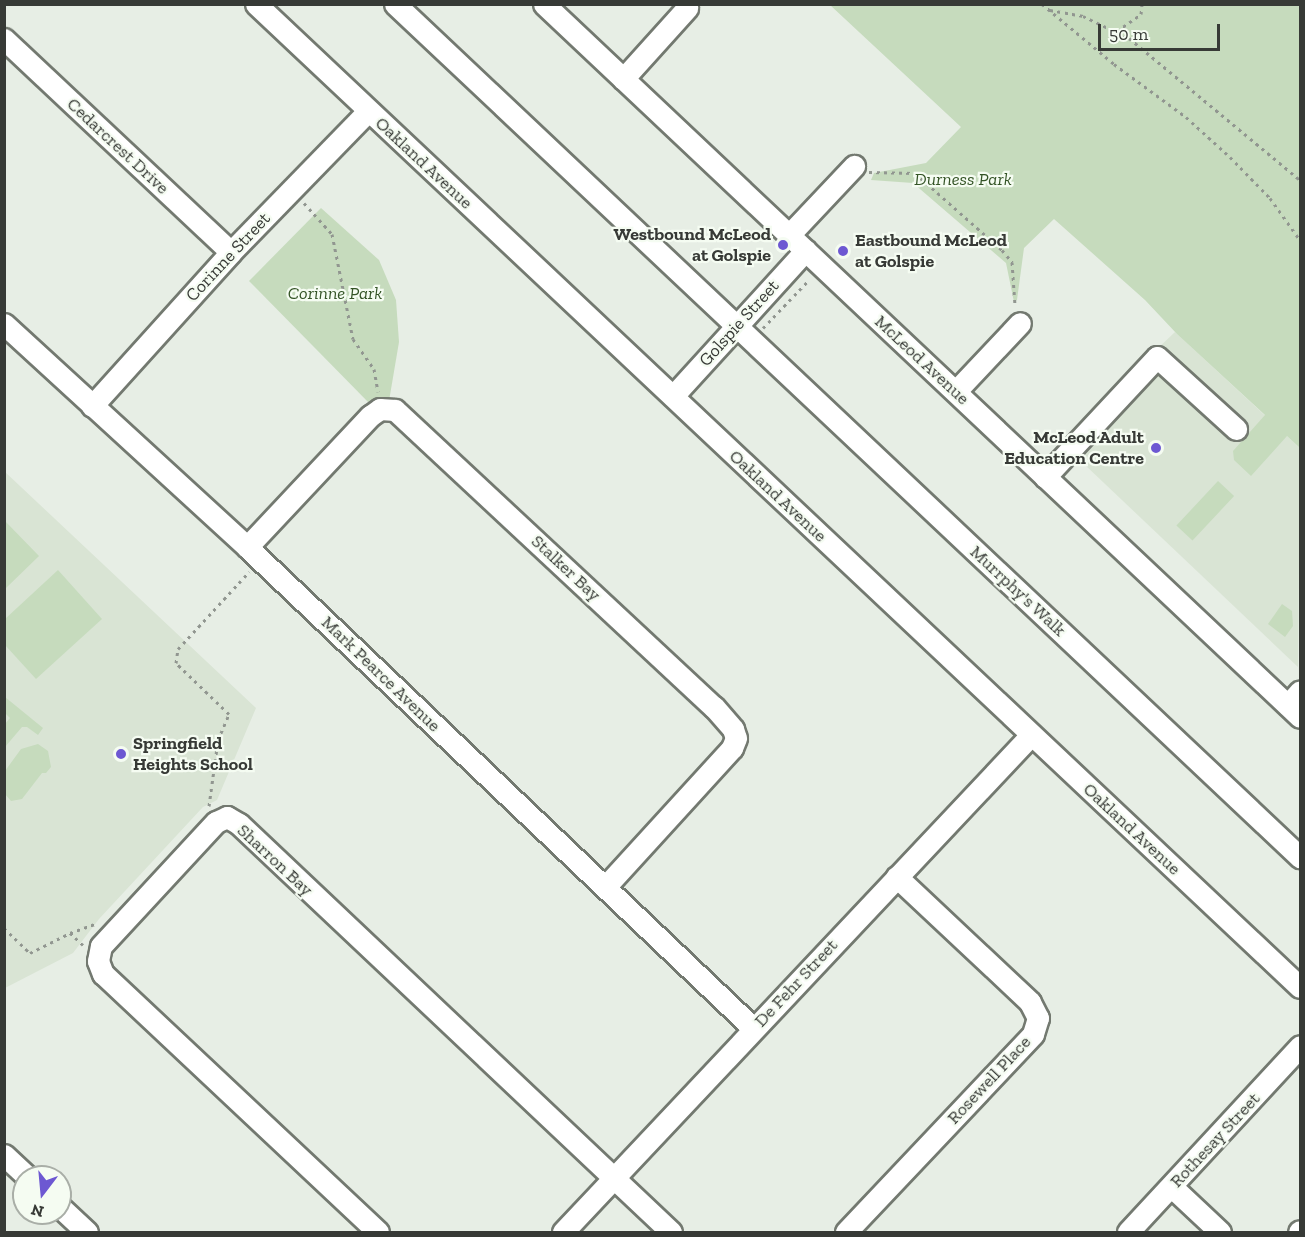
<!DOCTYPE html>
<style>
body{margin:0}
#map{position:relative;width:1305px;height:1237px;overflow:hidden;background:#e7eee5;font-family:"Zilla Slab",serif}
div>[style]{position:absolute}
.built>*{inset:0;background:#d9e4d4}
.green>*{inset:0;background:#c6dbbd;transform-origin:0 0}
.path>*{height:3px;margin-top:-1.5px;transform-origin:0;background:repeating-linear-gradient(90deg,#919690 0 3px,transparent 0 7.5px)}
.roads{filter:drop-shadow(2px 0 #737970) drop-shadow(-2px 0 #737970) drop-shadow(0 2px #737970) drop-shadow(0 -2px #737970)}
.minor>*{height:21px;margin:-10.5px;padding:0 10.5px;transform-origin:10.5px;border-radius:10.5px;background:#fff}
.dots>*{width:16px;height:16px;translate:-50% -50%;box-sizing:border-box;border:3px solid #f5fcf2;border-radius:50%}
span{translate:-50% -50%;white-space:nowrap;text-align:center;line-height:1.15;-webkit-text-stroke:4.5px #f5fcf2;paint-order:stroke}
.street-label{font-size:18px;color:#373a36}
.park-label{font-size:18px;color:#345426;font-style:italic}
.poi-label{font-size:18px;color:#373a36;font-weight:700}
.right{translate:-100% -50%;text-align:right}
.left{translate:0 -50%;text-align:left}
.frame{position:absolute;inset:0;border:6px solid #373a36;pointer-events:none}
.north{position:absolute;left:12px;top:1165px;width:60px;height:60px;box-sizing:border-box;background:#f5fcf2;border:2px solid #a9aea7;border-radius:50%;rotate:196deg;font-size:16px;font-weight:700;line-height:24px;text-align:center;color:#373a36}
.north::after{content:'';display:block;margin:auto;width:21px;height:27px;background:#6d58d2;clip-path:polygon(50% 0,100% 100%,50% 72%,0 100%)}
.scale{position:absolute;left:1098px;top:24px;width:122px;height:27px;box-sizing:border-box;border:3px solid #373a36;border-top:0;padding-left:8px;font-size:18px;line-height:21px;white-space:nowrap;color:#373a36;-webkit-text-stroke:4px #f5fcf2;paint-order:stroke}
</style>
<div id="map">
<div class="built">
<div style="clip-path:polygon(1175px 332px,1300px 448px,1298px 667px,1065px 446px,1135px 370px)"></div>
<div style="clip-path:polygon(4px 471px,256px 708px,217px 800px,203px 807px,99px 919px,73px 953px,5px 988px)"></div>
</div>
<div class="green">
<div style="clip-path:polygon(830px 5px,1300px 5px,1300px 448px,1287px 436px,1251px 476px,1234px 460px,1233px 451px,1265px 415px,1177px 334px,1145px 300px,1054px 219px,1024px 248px,1017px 300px,1014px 302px,1006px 263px,913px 183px,871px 180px,874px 173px,926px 163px,961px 127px)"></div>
<div style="clip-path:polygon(321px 208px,379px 260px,396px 300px,399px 342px,389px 401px,370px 404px,249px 281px)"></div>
<div style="left:1218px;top:481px;width:22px;height:61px;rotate:43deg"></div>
<div style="clip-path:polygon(5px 521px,39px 556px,5px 589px,5px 520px)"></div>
<div style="clip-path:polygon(58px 570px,102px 619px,36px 679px,5px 645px,5px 619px)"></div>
<div style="clip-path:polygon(1282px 604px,1292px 611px,1293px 626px,1285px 637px,1268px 624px)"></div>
<div style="clip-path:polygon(5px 697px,43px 728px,38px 735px,27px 727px,22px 727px,5px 747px,5px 724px,10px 718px,5px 713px)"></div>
<div style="clip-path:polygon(38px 744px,48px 751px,51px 767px,46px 773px,42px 773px,22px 799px,11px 801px,5px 794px,5px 771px,21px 749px)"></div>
</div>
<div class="path">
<div style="left:1042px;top:4px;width:94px;rotate:39.8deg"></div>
<div style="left:1114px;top:64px;width:89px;rotate:36.4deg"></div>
<div style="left:1186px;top:117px;width:59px;rotate:42.3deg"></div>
<div style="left:1230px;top:157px;width:57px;rotate:45.7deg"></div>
<div style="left:1270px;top:198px;width:52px;rotate:54.5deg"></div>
<div style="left:1050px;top:10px;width:34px;rotate:10deg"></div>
<div style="left:1083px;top:16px;width:51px;rotate:25.6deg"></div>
<div style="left:1129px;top:38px;width:222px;rotate:39.7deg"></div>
<div style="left:1117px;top:31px;width:29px;rotate:-35deg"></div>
<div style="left:1141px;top:14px;width:10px;rotate:-84deg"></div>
<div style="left:869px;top:172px;width:46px;rotate:1.2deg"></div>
<div style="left:915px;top:173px;width:116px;rotate:41.5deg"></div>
<div style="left:1002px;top:250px;width:16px;rotate:50deg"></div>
<div style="left:1012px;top:262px;width:43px;rotate:86deg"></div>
<div style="left:304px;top:203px;width:42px;rotate:47.9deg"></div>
<div style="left:332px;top:234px;width:107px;rotate:78.7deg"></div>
<div style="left:353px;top:339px;width:37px;rotate:55deg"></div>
<div style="left:374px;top:369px;width:23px;rotate:80deg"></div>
<div style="left:763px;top:328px;width:65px;rotate:-46.2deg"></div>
<div style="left:209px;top:806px;width:67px;rotate:-82.2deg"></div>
<div style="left:218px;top:740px;width:28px;rotate:-67deg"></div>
<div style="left:229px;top:714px;width:74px;rotate:-136.1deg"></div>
<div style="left:176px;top:663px;width:14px;rotate:-82deg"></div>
<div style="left:178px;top:649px;width:105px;rotate:-47.3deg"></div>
<div style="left:4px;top:928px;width:36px;rotate:44deg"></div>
<div style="left:30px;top:953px;width:45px;rotate:-26.6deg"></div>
<div style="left:83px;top:945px;width:18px;rotate:-137deg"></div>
<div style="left:70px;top:933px;width:27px;rotate:-20deg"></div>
</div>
<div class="roads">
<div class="minor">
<div style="left:256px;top:4px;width:1434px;rotate:43.28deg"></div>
<div style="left:395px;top:4px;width:1244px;rotate:43.31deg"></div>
<div style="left:544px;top:4px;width:1039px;rotate:43.32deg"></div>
<div style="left:4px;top:39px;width:311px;rotate:43.2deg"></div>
<div style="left:623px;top:79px;width:96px;rotate:-48deg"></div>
<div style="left:789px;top:235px;width:95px;rotate:-46.7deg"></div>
<div style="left:4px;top:324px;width:330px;rotate:42.5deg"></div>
<div style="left:247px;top:547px;width:698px;rotate:43.55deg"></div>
<div style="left:956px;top:391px;width:93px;rotate:-46.7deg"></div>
<div style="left:673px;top:396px;width:197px;rotate:-47.7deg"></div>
<div style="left:92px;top:406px;width:207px;rotate:-47.9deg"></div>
<div style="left:231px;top:252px;width:197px;rotate:-45.8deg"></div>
<div style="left:1045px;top:477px;width:164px;rotate:-47deg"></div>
<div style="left:1157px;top:357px;width:107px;rotate:42.3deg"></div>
<div style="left:247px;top:547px;width:180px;rotate:-46.8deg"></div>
<div style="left:370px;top:416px;width:12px;rotate:-35deg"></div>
<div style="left:380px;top:409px;width:15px;rotate:4deg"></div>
<div style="left:395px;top:410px;width:436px;rotate:43deg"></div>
<div style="left:714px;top:707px;width:29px;rotate:49deg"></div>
<div style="left:733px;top:729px;width:9px;rotate:72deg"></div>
<div style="left:736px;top:738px;width:11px;rotate:112deg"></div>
<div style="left:732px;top:748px;width:188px;rotate:132.4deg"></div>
<div style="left:1288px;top:705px;width:18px;rotate:-49deg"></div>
<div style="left:4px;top:1155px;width:33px;rotate:43deg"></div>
<div style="left:1172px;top:1187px;width:66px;rotate:43.2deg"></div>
<div style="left:60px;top:1207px;width:37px;rotate:43deg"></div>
<div style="left:378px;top:1232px;width:377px;rotate:-136.8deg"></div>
<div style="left:103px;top:974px;width:14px;rotate:-111deg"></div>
<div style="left:98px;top:961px;width:15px;rotate:-79deg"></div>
<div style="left:101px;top:946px;width:169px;rotate:-47.2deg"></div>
<div style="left:216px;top:822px;width:12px;rotate:-24deg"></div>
<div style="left:227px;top:817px;width:14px;rotate:30deg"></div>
<div style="left:239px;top:824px;width:594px;rotate:43.36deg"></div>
<div style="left:563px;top:1232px;width:683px;rotate:-46.72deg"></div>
<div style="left:846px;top:1232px;width:272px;rotate:-46.6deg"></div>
<div style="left:1033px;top:1034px;width:17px;rotate:-73deg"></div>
<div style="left:1038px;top:1018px;width:18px;rotate:-117deg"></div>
<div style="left:1030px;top:1002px;width:183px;rotate:-136.8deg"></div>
<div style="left:1128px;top:1232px;width:253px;rotate:-47.2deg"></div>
<div style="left:1299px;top:1232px;width:1px;rotate:-45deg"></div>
</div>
</div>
<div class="dots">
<div style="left:783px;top:245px;background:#6d58d2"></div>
<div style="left:843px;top:251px;background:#6d58d2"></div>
<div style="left:1156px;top:448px;background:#6d58d2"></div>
<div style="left:121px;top:754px;background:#6d58d2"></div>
</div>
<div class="street-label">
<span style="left:118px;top:146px;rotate:43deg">Cedarcrest Drive</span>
<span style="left:424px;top:163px;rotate:43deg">Oakland Avenue</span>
<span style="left:228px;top:257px;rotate:-47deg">Corinne Street</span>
<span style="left:739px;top:323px;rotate:-48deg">Golspie Street</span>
<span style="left:922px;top:360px;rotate:43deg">McLeod Avenue</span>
<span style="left:778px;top:496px;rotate:43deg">Oakland Avenue</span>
<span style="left:566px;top:568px;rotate:43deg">Stalker Bay</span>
<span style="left:1018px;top:591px;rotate:43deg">Murrphy's Walk</span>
<span style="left:381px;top:674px;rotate:44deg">Mark Pearce Avenue</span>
<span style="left:1132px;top:829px;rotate:43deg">Oakland Avenue</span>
<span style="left:275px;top:860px;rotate:43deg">Sharron Bay</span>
<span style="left:796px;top:983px;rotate:-47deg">De Fehr Street</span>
<span style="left:989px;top:1080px;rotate:-47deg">Rosewell Place</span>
<span style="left:1215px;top:1140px;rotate:-47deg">Rothesay Street</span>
</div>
<div class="park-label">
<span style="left:963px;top:179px">Durness Park</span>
<span style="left:335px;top:293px">Corinne Park</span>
</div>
<div class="poi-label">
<span class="right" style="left:771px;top:245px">Westbound McLeod<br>at Golspie</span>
<span class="left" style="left:855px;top:251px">Eastbound McLeod<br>at Golspie</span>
<span class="right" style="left:1144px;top:448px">McLeod Adult<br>Education Centre</span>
<span class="left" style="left:133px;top:754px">Springfield<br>Heights School</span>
</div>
<div class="frame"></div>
<div class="north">N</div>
<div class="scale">50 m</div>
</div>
